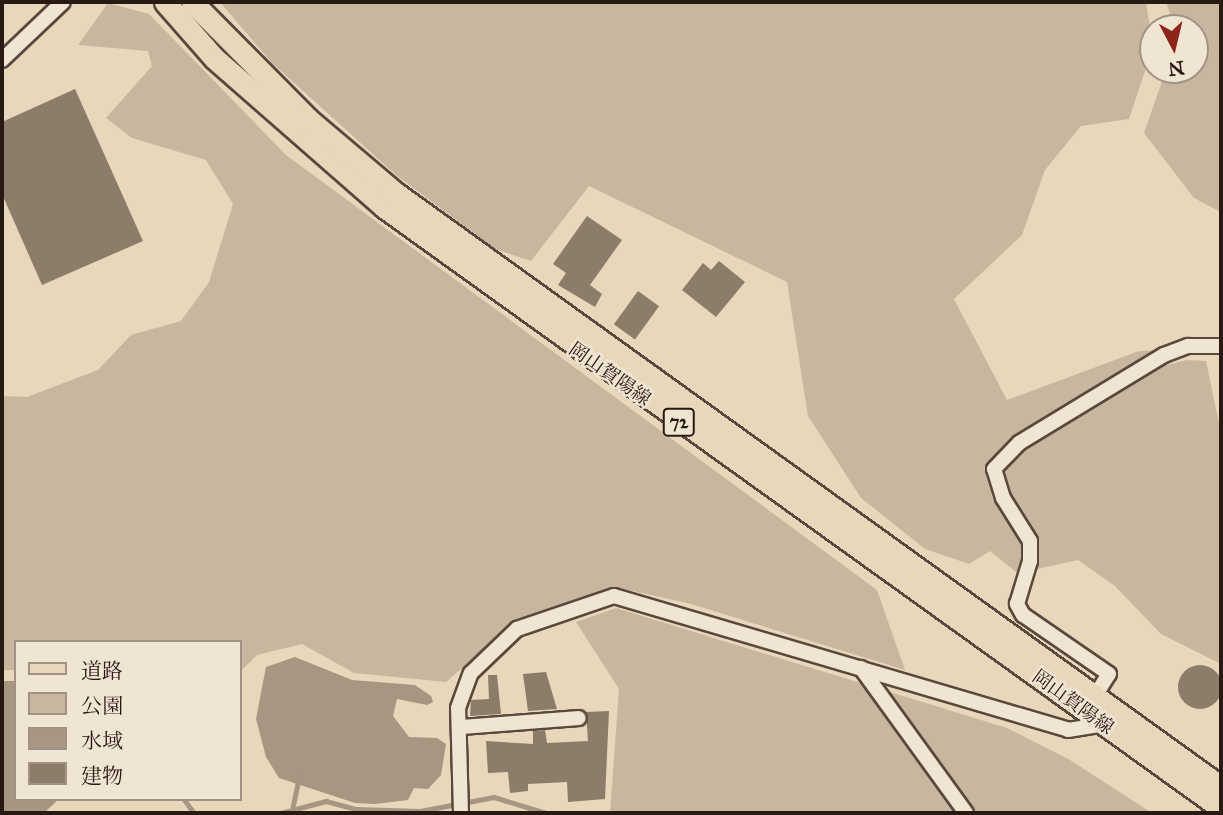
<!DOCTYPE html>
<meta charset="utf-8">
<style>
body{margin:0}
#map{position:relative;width:1223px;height:815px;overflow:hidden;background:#e8d7ba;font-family:"IM FELL Great Primer","Noto Serif JP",serif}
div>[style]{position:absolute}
.green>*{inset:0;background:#c8b79e}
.water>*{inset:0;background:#a79681}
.stream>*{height:4.5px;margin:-2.25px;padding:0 2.25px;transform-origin:2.25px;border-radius:2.25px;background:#a79681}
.building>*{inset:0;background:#8c7c6a;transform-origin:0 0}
.round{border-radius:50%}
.roads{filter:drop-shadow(2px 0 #59483d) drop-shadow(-2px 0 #59483d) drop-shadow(0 2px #59483d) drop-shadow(0 -2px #59483d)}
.street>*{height:14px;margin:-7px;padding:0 7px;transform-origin:7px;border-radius:7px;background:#f0e5d2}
.primary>*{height:21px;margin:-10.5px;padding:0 10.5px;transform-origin:10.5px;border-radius:10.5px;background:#e8d7ba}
span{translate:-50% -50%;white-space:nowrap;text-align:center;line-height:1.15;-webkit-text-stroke:5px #f0e5d2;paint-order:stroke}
.shield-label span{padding:2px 5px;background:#f0e5d2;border:2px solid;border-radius:5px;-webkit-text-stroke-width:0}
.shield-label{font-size:18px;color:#291913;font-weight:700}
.street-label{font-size:19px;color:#291913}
.frame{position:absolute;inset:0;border:4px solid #291913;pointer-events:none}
.legend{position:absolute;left:14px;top:640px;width:228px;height:161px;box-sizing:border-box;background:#f0e5d2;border:2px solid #a09386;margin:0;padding:9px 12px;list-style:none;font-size:21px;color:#291913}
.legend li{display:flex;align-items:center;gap:14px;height:35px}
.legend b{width:35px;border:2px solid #a09386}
.north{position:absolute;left:1139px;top:14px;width:70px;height:70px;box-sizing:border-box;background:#f0e5d2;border:2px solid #a09386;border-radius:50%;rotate:173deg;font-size:19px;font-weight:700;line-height:28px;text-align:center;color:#291913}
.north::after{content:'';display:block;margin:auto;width:24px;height:32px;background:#8f2418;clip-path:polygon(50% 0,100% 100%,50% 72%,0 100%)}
</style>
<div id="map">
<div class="green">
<div style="clip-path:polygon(220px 2px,1146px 2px,1153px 47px,1129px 119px,1081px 126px,1045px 170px,1022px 235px,954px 299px,1007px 400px,1139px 351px,1163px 350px,1003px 449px,988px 469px,992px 497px,1023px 543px,1020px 575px,990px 551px,969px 564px,925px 549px,861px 498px,808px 416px,787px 282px,589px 186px,531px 261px,495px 249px,396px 175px,271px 62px)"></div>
<div style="clip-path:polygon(1166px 2px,1221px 2px,1221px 212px,1194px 198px,1144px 133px,1166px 70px,1195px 70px,1195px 28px,1175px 28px)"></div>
<div style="clip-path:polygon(108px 3px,149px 14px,286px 155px,877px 590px,905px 670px,691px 604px,615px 587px,513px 624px,446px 682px,354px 673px,302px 644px,257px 655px,240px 672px,240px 642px,16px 642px,16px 670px,2px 670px,2px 396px,27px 397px,98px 370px,131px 335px,181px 321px,209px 282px,233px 204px,206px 160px,132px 138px,106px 118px,152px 66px,148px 51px,78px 45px)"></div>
<div style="clip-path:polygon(1187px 360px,1206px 361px,1221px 433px,1221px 664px,1161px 634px,1115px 586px,1078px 560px,1037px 569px,1035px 536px,1005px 491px,1002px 474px,1010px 457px,1158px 367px)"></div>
<div style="clip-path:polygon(616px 608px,1007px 728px,1070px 760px,1152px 813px,610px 813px,619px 689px,576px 622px)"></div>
</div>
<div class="water">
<div style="clip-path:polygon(295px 657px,352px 680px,415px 685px,431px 696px,433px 702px,427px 705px,397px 699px,393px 716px,409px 737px,437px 738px,446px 744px,441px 775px,428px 789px,414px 788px,408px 800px,375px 804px,355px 803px,279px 778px,266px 757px,256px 719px,266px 667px)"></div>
<div style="clip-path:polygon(2px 681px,16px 681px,16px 799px,59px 799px,44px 813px,2px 813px)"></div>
</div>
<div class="stream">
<div style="left:184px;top:799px;width:17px;rotate:54deg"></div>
<div style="left:292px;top:810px;width:33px;rotate:-78deg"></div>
<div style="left:281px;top:813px;width:47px;rotate:-14.9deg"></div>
<div style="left:326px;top:801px;width:31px;rotate:15deg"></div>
<div style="left:356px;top:809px;width:64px;rotate:1.8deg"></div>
<div style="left:420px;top:811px;width:75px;rotate:-10.7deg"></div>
<div style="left:494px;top:797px;width:54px;rotate:17.1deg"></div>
</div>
<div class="building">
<div style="clip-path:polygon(75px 89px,143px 241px,42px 285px,2px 194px,2px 122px)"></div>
<div style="clip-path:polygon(587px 216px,622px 240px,590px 285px,602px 294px,595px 307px,558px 285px,566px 273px,553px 264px)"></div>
<div style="clip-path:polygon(719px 261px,745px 282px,716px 317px,682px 290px,703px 263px,711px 270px)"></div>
<div style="left:638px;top:291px;width:26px;height:41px;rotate:36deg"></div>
<div class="round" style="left:1178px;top:665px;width:44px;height:44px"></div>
<div style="clip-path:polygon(546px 672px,557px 709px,528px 711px,523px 674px)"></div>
<div style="clip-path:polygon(488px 675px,497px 675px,501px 714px,470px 716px,471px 700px,489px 699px)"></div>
<div style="clip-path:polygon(609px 711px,605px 799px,568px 802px,567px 782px,528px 784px,528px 791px,510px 793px,508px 772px,488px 773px,486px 741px,533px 744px,533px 731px,545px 730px,547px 743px,588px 741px,586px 712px)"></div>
</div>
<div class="roads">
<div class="street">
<div style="left:2px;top:60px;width:84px;rotate:-43.6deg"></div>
<div style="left:861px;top:668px;width:179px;rotate:54.1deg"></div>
<div style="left:1095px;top:696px;width:26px;rotate:-58deg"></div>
<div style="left:1109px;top:674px;width:104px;rotate:-145.5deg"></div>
<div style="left:1023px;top:615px;width:13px;rotate:-119deg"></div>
<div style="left:1017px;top:604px;width:45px;rotate:-73.2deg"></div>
<div style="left:1030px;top:561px;width:20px;rotate:-90deg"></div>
<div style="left:1030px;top:541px;width:51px;rotate:-122.1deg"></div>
<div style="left:1003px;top:498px;width:30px;rotate:-107deg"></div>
<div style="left:994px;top:469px;width:36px;rotate:-46deg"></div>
<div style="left:1019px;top:443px;width:170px;rotate:-31.3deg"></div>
<div style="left:1164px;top:355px;width:26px;rotate:-21deg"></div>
<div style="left:1188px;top:346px;width:33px"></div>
<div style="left:462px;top:727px;width:117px;rotate:-4.4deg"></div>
<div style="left:461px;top:813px;width:105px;rotate:-91.6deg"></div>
<div style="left:458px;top:708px;width:37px;rotate:-70deg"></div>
<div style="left:471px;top:673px;width:64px;rotate:-43.7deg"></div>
<div style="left:517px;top:629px;width:102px;rotate:-18.8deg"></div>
<div style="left:614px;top:596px;width:473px;rotate:16.4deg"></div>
<div style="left:1068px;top:730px;width:36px;rotate:-9deg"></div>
</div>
<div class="primary">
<div style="left:165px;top:2px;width:74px;rotate:48.8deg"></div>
<div style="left:214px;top:58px;width:226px;rotate:41.2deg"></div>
<div style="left:384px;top:207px;width:1030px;rotate:35.68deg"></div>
<div style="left:192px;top:2px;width:165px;rotate:45.2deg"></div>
<div style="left:308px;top:119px;width:113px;rotate:40.3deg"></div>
<div style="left:394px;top:192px;width:1019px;rotate:35.73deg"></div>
</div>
</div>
<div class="shield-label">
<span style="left:679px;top:422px">72</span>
</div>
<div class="street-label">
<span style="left:610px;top:374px;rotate:35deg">岡山賀陽線</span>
<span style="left:1073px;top:702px;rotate:36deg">岡山賀陽線</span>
</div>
<div class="frame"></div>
<ul class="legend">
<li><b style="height:9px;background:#e8d7ba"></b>道路</li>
<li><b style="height:19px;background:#c8b79e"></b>公園</li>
<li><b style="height:19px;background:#a79681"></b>水域</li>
<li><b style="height:19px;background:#8c7c6a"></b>建物</li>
</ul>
<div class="north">N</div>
</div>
